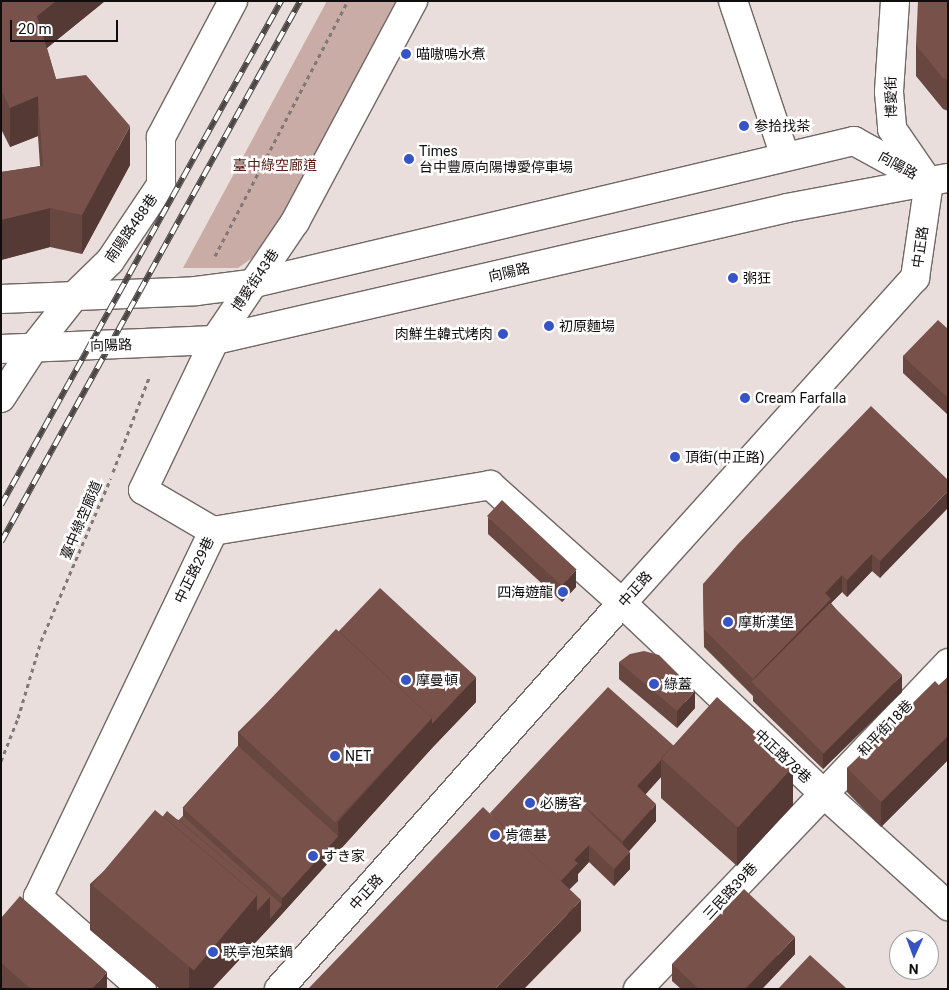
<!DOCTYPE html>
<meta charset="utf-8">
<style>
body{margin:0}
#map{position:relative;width:949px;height:990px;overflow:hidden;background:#e9dedc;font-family:Roboto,"Noto Sans TC","Noto Sans JP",sans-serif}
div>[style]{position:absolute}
.green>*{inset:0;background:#c9aca5}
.path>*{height:3px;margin-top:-1.5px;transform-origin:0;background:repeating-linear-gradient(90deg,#7f7877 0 4px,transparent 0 8px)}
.roads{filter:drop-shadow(1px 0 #716866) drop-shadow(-1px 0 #716866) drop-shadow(0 1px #716866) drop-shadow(0 -1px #716866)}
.minor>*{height:28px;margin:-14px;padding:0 14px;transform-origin:14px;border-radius:14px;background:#fff}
.rail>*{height:5.5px;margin-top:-2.75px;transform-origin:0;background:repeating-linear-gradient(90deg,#fff 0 11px,#4b4645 0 22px);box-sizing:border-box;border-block:1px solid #4b4645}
.wall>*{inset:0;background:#674740}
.shaded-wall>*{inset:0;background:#543934}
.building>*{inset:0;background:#78524a;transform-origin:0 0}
.dots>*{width:14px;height:14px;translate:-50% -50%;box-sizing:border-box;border:2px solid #fff;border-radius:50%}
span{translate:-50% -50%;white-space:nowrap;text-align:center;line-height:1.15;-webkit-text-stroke:5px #fff;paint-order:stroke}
.poi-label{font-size:14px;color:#100d0d}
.left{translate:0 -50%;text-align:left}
.right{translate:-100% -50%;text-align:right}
.street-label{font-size:14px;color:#100d0d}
.park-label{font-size:14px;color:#572016}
.frame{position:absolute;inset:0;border:2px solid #100d0d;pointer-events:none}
.north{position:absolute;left:889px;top:930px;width:50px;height:50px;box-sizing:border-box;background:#fff;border:1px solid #9f9e9e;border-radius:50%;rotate:182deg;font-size:14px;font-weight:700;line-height:20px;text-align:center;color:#100d0d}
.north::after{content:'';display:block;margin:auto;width:18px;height:22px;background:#3654c6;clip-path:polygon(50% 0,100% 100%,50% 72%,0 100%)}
.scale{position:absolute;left:10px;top:20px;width:108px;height:22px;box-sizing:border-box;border:2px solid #100d0d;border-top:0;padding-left:6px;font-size:15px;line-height:18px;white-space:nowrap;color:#100d0d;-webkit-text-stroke:4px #fff;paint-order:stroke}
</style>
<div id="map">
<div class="green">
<div style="clip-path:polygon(327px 1px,399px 1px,296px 194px,255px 256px,238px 268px,183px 268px)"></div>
</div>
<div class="path">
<div style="left:215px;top:256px;width:288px;rotate:-62.5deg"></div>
<div style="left:113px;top:472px;width:104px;rotate:-69.1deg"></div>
<div style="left:1px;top:761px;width:46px;rotate:-68.4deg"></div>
<div style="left:18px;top:718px;width:80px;rotate:-73.4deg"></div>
<div style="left:41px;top:641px;width:177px;rotate:-66.8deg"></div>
</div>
<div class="roads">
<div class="minor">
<div style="left:733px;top:1px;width:163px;rotate:71.5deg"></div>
<div style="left:895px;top:1px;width:91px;rotate:93.8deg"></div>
<div style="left:889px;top:92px;width:37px;rotate:85deg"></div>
<div style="left:892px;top:129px;width:58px;rotate:55.5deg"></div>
<div style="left:1px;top:299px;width:195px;rotate:-2.3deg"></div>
<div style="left:196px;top:291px;width:55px;rotate:-7.3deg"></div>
<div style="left:251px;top:284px;width:620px;rotate:-13.34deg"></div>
<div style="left:854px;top:141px;width:85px;rotate:28.7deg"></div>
<div style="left:1px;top:349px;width:214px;rotate:-2.4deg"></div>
<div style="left:215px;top:340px;width:587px;rotate:-12.99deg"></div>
<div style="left:787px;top:208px;width:163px;rotate:-10.6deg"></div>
<div style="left:1px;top:398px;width:61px;rotate:-57.1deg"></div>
<div style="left:34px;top:347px;width:66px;rotate:-51.7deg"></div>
<div style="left:75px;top:295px;width:49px;rotate:-44.2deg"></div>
<div style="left:110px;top:261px;width:92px;rotate:-56.1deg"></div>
<div style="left:161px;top:185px;width:48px;rotate:-90deg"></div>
<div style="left:161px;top:137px;width:154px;rotate:-62.1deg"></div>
<div style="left:213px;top:531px;width:81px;rotate:-149.6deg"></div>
<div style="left:143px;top:490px;width:166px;rotate:-64.4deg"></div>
<div style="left:215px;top:340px;width:143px;rotate:-55.9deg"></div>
<div style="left:295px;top:222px;width:251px;rotate:-61.9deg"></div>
<div style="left:142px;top:989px;width:139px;rotate:-138.5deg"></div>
<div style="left:38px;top:897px;width:406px;rotate:-64.4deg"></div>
<div style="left:213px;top:531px;width:281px;rotate:-9.4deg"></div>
<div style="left:490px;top:485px;width:177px;rotate:41.8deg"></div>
<div style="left:622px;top:603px;width:277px;rotate:43.4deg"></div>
<div style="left:823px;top:793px;width:169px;rotate:42.1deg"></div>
<div style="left:279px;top:989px;width:516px;rotate:-48.38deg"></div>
<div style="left:622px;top:603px;width:438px;rotate:-48deg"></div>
<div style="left:915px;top:278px;width:97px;rotate:-81.7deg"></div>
<div style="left:638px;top:989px;width:450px;rotate:-46.4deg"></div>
</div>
</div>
<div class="rail">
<div style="left:1px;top:505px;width:577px;rotate:-60.95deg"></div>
<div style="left:1px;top:542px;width:618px;rotate:-61.07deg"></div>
</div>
<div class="wall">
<div style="clip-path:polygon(1px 1px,105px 1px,47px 48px,56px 79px,130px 165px,82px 254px,50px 247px,1px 260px,1px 172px,40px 166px,38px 136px,10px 147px,1px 129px)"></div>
<div style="clip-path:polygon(948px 1px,948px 111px,943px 109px,916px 76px,916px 45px)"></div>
<div style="clip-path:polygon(948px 329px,948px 415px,903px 373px,903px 356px)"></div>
<div style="clip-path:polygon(948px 480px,880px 578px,872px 571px,847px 597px,842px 592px,831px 603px,902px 692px,823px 769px,753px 701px,753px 696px,704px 647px,703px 584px)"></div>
<div style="clip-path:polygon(488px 517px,576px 587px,562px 602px,488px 534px)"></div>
<div style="clip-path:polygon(339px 631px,476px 702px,432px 748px,270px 927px,212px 989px,160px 989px,90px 930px,90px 884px,163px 816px,179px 820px,183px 816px,183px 808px,238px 746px,238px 732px)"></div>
<div style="clip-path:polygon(619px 662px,695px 708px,677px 728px,619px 679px)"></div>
<div style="clip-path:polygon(948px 677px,948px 760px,881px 827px,847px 792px,847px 768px)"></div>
<div style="clip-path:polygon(673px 745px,793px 805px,737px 866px,661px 798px,661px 777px,645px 794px,656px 821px,629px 851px,630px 869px,614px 886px,589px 862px,578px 874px,578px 881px,569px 889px,581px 931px,490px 813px)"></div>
<div style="clip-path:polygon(1px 918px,107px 989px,3px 989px,1px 987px)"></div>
<div style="clip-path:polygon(795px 954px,762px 989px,681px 989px,672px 981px,672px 964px)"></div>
</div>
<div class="shaded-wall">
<div style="clip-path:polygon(56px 1px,105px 1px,37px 56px,37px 16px)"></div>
<div style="clip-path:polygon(38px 96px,38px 136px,10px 147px,10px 108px)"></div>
<div style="clip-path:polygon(130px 126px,130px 165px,82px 254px,82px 215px)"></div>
<div style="clip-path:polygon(50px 208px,50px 247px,1px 260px,1px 220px)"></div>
<div style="clip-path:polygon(948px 491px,948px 508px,880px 578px,880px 561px)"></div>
<div style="clip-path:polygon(872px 554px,872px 571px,847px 597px,847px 580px)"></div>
<div style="clip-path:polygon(576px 570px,576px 587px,562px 602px,562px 585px)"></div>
<div style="clip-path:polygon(842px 575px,842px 592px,831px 603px,831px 616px,753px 684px,753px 679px,825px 593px)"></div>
<div style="clip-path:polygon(902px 675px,902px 692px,823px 769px,823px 752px)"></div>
<div style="clip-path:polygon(476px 677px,476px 702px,432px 748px,282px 914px,282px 896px,338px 836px,338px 822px,432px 718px)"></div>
<div style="clip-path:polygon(695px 691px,695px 708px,677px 728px,677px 711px)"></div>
<div style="clip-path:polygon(948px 736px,948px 760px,881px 827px,881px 802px)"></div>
<div style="clip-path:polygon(661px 760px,661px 777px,637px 804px,637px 786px)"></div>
<div style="clip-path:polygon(793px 766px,793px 805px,737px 866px,737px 827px)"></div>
<div style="clip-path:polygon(656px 804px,656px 821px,623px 858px,623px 841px)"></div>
<div style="clip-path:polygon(589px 845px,589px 862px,578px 874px,578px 881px,554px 905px,554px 888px,574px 860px)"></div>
<div style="clip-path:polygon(630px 852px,630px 869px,614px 886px,614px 869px)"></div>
<div style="clip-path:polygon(257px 895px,270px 897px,282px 905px,282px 914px,212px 989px,189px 989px,189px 967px)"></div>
<div style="clip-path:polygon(581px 900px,581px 931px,524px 989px,495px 989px)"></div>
<div style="clip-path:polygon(795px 937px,795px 954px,762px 989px,745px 989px)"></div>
<div style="clip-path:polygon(107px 972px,107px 989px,92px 989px)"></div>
</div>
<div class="building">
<div style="clip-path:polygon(1px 1px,56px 1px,37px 16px,56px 79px,86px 75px,130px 126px,82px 215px,50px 208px,1px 220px,1px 172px,43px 166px,38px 96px,10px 108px,1px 90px)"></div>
<div style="clip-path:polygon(918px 1px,948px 1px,948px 80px,943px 78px,916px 45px)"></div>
<div style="clip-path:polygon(938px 320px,948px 329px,948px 398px,903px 356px)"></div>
<div style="clip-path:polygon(871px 406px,948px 480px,948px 491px,880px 561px,872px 554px,847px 580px,842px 575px,825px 593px,831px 599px,753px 679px,704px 629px,703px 584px,738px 544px)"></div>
<div style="left:502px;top:500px;width:102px;height:22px;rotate:43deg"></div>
<div style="clip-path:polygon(380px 588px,476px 677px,432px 724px,432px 718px,339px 631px)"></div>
<div style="left:830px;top:603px;width:102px;height:111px;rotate:45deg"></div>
<div style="left:336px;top:629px;width:131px;height:142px;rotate:43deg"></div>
<div style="clip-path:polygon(644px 651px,659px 655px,695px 691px,677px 711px,619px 662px,630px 654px)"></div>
<div style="clip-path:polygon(948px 677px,948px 695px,939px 685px)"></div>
<div style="clip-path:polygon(935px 681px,948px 695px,948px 736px,881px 802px,847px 768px)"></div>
<div style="clip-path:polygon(608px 687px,673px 745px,661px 758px,661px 760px,637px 786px,656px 804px,623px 841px,565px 788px,630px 852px,614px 869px,589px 845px,574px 860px,578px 863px,561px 881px,490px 813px)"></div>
<div style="left:717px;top:697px;width:103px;height:83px;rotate:42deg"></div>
<div style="left:238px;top:746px;width:135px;height:83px;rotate:42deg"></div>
<div style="clip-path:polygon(483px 807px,581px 900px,495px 989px,308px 989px)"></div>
<div style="left:155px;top:810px;width:133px;height:98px;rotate:40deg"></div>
<div style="clip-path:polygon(167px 811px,270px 897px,257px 911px,257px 895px,163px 816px)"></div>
<div style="clip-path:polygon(183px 816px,282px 905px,270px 919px,270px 897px,179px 820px)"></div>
<div style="clip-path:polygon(744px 889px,795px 937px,745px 989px,699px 989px,672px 964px)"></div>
<div style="clip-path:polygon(20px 896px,107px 972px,92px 989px,31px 989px,1px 963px,1px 918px)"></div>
<div style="clip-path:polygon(810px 955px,846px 988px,845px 989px,778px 989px)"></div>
</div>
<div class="dots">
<div style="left:406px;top:54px;background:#3654c6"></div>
<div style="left:744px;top:126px;background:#3654c6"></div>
<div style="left:409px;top:159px;background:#3654c6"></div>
<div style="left:733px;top:278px;background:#3654c6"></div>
<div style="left:549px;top:326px;background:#3654c6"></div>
<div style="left:503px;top:334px;background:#3654c6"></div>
<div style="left:745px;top:398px;background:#3654c6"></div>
<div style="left:675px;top:457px;background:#3654c6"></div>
<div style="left:563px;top:592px;background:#3654c6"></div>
<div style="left:728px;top:622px;background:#3654c6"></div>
<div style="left:406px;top:680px;background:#3654c6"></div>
<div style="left:654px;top:684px;background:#3654c6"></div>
<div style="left:335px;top:756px;background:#3654c6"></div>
<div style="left:530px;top:803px;background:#3654c6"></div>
<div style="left:495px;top:835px;background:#3654c6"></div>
<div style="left:313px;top:856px;background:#3654c6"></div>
<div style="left:213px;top:952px;background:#3654c6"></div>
</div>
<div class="poi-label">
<span class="left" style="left:416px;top:54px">喵嗷嗚水煮</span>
<span class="left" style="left:754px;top:126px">参拾找茶</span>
<span class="left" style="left:419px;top:159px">Times<br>台中豐原向陽博愛停車場</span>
<span class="left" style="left:743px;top:278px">粥狂</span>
<span class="left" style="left:559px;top:326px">初原麵場</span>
<span class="right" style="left:493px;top:334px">肉鮮生韓式烤肉</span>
<span class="left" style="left:755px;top:398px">Cream Farfalla</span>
<span class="left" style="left:685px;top:457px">頂街(中正路)</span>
<span class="right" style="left:553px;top:592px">四海遊龍</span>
<span class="left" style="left:738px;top:622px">摩斯漢堡</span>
<span class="left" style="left:416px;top:680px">摩曼頓</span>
<span class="left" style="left:664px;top:684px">綠蓋</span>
<span class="left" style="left:345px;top:756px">NET</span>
<span class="left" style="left:540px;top:803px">必勝客</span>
<span class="left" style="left:505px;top:835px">肯德基</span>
<span class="left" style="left:323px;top:856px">すき家</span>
<span class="left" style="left:223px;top:952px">联亭泡菜鍋</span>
</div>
<div class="street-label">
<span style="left:891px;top:97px;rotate:-91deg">博愛街</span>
<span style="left:898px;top:165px;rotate:29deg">向陽路</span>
<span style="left:131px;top:228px;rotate:-55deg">南陽路488巷</span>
<span style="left:920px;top:247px;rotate:-82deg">中正路</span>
<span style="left:509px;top:272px;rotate:-13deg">向陽路</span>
<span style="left:255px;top:280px;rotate:-56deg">博愛街43巷</span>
<span style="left:111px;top:345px;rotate:-2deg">向陽路</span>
<span style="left:81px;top:520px;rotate:-67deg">臺中綠空廊道</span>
<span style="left:194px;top:570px;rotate:-64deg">中正路29巷</span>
<span style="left:635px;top:589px;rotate:-48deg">中正路</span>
<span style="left:885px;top:728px;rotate:-46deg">和平街18巷</span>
<span style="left:783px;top:756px;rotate:43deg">中正路78巷</span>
<span style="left:730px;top:891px;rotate:-47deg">三民路39巷</span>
<span style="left:366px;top:892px;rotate:-48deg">中正路</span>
</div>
<div class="park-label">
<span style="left:275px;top:165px">臺中綠空廊道</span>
</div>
<div class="frame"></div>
<div class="north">N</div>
<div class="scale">20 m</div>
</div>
